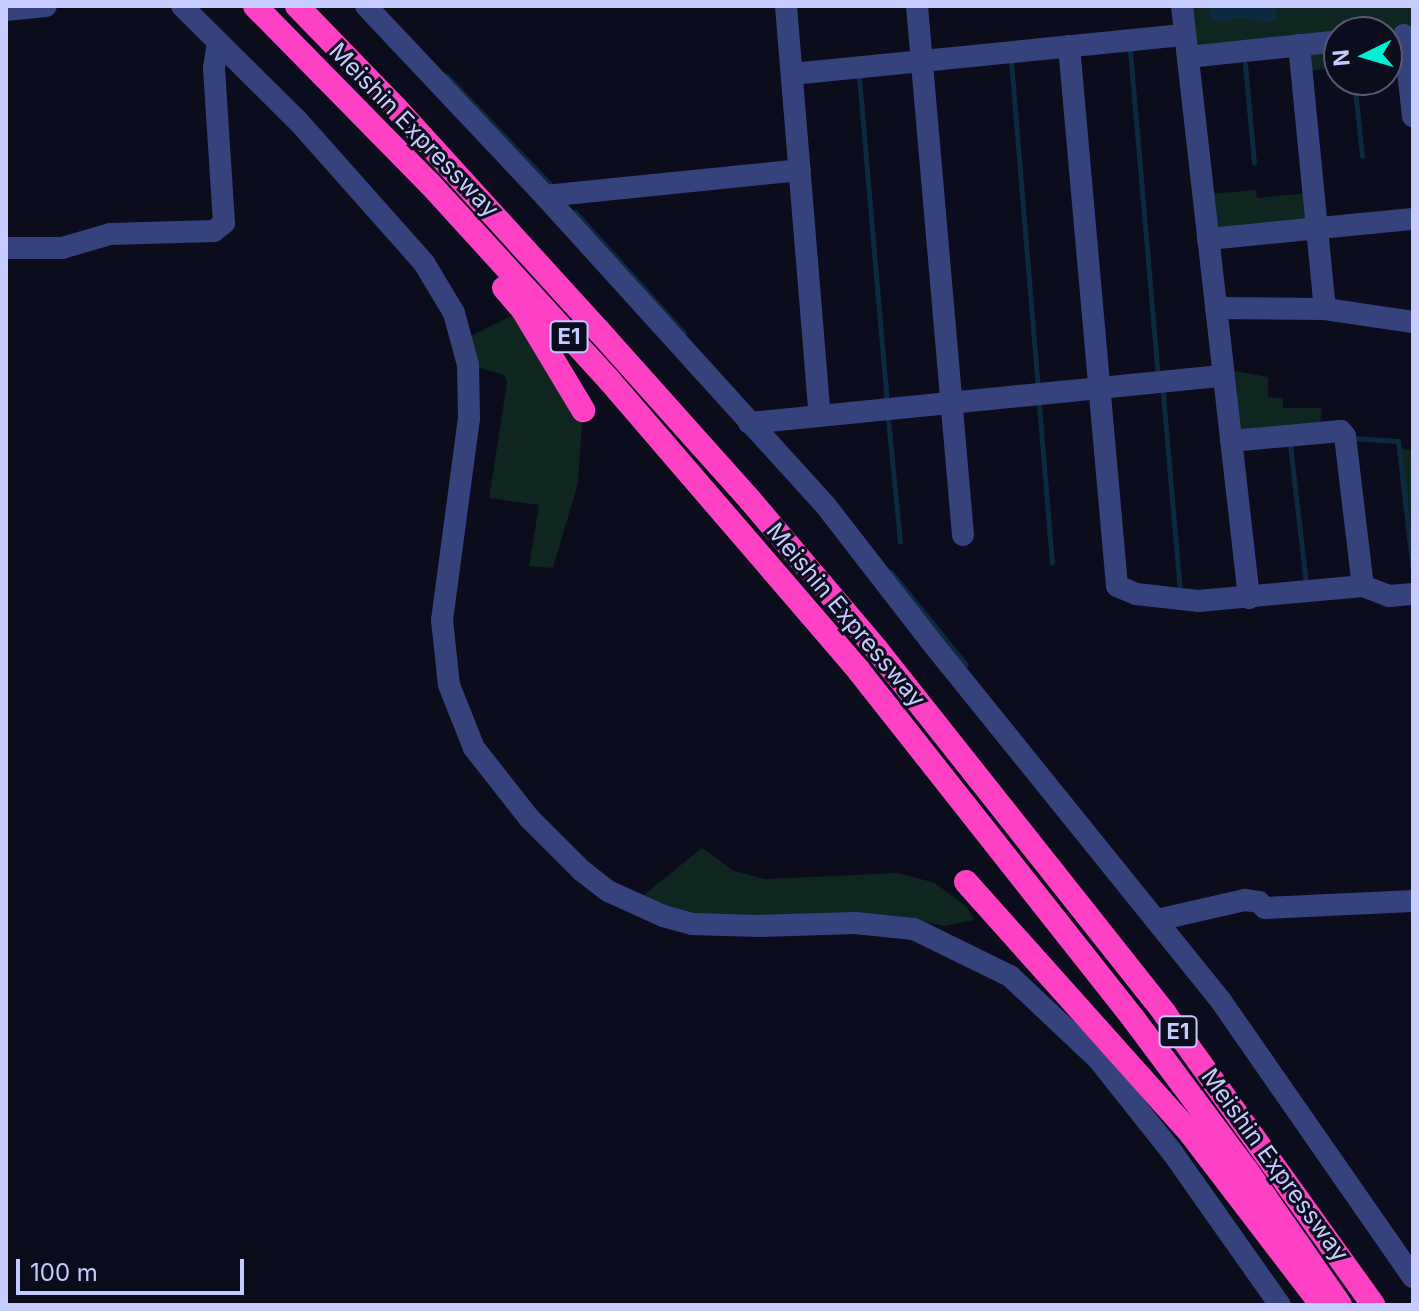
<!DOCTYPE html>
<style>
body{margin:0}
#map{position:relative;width:1419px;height:1311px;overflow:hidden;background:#0b0c1c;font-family:Inter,sans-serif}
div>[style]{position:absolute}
.green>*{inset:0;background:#0e2520}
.water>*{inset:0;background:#0b2a3f}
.stream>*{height:5px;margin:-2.5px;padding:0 2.5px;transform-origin:2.5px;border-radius:2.5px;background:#0b2a3f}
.minor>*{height:22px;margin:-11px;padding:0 11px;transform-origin:11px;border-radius:11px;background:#36427b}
.highway>*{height:24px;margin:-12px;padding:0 12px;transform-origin:12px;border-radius:12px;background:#fe41c4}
span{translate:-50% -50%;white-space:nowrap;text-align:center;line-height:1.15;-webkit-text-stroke:6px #0b0c1c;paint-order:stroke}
.shield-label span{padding:2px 6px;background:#0b0c1c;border:2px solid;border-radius:6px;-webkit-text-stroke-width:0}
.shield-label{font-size:22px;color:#c6cbff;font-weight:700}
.street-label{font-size:24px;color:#c6cbff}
.frame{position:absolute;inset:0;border:8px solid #c6cbff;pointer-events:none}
.north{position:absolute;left:1323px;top:16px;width:80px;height:80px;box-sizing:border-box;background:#0b0c1c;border:2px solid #565877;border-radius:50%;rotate:265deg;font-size:22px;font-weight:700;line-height:32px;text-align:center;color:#c6cbff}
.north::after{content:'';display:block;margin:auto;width:28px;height:36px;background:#01f0d5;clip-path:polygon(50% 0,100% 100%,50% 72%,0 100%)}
.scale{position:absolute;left:16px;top:1259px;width:228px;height:36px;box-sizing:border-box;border:4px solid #c6cbff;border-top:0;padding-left:10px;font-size:24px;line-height:28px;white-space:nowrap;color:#c6cbff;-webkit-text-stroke:6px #0b0c1c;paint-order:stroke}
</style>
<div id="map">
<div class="green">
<div style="clip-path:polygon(1189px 6px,1413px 6px,1413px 29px,1339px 32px,1198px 49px)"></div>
<div style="clip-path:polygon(1339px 48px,1339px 67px,1308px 71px,1311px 51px)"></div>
<div style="clip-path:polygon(1256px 190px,1257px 198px,1307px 193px,1309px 215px,1304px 221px,1216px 230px,1208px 194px)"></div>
<div style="clip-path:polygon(523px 310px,583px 410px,578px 483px,553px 568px,529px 566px,539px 505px,489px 498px,507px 383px,505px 375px,468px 365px,461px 341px)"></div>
<div style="clip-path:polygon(1235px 371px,1268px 377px,1268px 397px,1283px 398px,1283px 408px,1322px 408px,1320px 425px,1240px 433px)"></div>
<div style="clip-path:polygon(1401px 449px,1413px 450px,1413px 540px,1412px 540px)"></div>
<div style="clip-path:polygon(702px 848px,734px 871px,765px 879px,899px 873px,935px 883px,967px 907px,974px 920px,944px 926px,914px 919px,706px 917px,640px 898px)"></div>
</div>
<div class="water">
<div style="clip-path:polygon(1276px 6px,1277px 18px,1268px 23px,1240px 17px,1221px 24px,1210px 17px,1209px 7px)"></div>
</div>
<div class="stream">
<div style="left:1130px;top:51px;width:325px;rotate:85.1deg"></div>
<div style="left:1011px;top:61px;width:327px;rotate:85.3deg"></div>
<div style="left:1245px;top:64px;width:99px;rotate:84.8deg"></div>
<div style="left:447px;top:76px;width:149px;rotate:46.4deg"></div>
<div style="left:859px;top:77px;width:327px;rotate:85.1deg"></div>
<div style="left:1354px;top:80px;width:76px;rotate:84deg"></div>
<div style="left:575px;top:212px;width:163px;rotate:48deg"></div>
<div style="left:1163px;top:394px;width:201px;rotate:85.1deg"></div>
<div style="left:1039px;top:405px;width:158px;rotate:85.3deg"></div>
<div style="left:888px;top:419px;width:123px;rotate:84.4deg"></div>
<div style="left:1353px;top:438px;width:45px;rotate:3.8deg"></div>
<div style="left:1398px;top:441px;width:130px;rotate:83.4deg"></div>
<div style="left:1290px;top:444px;width:142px;rotate:83.5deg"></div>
<div style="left:891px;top:572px;width:119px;rotate:51.1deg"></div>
</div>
<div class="minor">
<div style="left:182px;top:6px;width:163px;rotate:44.8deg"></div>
<div style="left:298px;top:121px;width:190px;rotate:48.4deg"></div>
<div style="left:424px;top:263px;width:58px;rotate:59deg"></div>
<div style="left:454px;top:313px;width:54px;rotate:74.9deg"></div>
<div style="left:468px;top:365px;width:53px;rotate:88.9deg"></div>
<div style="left:469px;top:418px;width:204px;rotate:97.6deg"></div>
<div style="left:442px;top:620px;width:65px;rotate:83.9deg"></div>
<div style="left:449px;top:685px;width:68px;rotate:68.4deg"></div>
<div style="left:474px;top:748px;width:89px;rotate:51.8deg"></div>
<div style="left:529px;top:818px;width:74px;rotate:45deg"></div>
<div style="left:581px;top:870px;width:34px;rotate:38deg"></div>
<div style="left:608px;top:891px;width:60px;rotate:24.4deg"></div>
<div style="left:663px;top:916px;width:30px;rotate:15deg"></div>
<div style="left:692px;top:924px;width:66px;rotate:1.7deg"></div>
<div style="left:758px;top:926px;width:97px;rotate:-1.8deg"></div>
<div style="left:855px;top:923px;width:59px;rotate:5.8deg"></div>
<div style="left:914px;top:929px;width:107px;rotate:26.1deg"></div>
<div style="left:1010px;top:976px;width:121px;rotate:43.3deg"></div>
<div style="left:1098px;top:1059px;width:119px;rotate:51.5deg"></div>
<div style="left:1172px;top:1152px;width:187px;rotate:54.8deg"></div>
<div style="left:366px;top:6px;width:261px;rotate:46.7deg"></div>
<div style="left:545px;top:196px;width:418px;rotate:47.8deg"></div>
<div style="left:826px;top:506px;width:168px;rotate:52.2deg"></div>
<div style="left:929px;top:639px;width:465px;rotate:51.1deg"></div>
<div style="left:1221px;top:1001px;width:336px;rotate:55.2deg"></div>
<div style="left:786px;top:6px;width:411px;rotate:85.3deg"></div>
<div style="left:917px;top:6px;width:531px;rotate:85.03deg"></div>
<div style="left:1182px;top:6px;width:596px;rotate:83.54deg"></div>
<div style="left:6px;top:10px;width:40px;rotate:-5.7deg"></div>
<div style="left:1404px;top:35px;width:82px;rotate:83.7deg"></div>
<div style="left:1299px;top:45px;width:265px;rotate:84.4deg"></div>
<div style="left:1325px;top:309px;width:89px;rotate:8.4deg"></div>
<div style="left:1069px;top:46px;width:542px;rotate:84.92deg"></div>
<div style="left:1117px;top:586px;width:21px;rotate:23deg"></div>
<div style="left:1136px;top:594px;width:62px;rotate:6.4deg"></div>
<div style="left:1198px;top:601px;width:166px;rotate:-5.2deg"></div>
<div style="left:1188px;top:57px;width:152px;rotate:-6deg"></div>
<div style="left:792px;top:74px;width:395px;rotate:-5.7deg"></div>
<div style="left:545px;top:196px;width:256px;rotate:-5.8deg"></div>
<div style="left:1208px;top:239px;width:206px;rotate:-5.6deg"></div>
<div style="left:6px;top:248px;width:56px"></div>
<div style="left:62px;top:248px;width:50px;rotate:-16.3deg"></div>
<div style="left:110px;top:234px;width:104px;rotate:-1.7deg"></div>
<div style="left:214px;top:231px;width:13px;rotate:-39deg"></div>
<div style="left:224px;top:223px;width:155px;rotate:-93.7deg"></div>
<div style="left:214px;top:68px;width:25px;rotate:-81deg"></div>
<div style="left:1216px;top:308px;width:109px;rotate:0.5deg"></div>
<div style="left:749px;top:423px;width:477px;rotate:-5.7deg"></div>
<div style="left:1231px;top:441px;width:110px;rotate:-5.2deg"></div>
<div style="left:1341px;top:431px;width:6px;rotate:51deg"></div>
<div style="left:1345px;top:436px;width:151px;rotate:83.2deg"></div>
<div style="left:1363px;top:586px;width:28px;rotate:21deg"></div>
<div style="left:1389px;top:596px;width:24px;rotate:-5deg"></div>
<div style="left:1157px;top:920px;width:90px;rotate:-12.8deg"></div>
<div style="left:1245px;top:900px;width:14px;rotate:8deg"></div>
<div style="left:1259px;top:902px;width:8px;rotate:45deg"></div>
<div style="left:1265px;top:908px;width:148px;rotate:-2.7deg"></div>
</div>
<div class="highway">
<div style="left:255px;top:6px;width:250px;rotate:45.5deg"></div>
<div style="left:430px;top:184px;width:265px;rotate:47.6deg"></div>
<div style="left:609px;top:380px;width:384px;rotate:49.3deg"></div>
<div style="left:859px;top:671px;width:442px;rotate:51.7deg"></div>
<div style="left:1133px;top:1018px;width:191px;rotate:53.3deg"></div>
<div style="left:1247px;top:1171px;width:163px;rotate:55.2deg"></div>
<div style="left:297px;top:6px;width:142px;rotate:45.9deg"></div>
<div style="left:396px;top:108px;width:302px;rotate:47.7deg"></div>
<div style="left:599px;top:331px;width:227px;rotate:48.2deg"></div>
<div style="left:750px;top:500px;width:197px;rotate:49.7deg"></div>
<div style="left:877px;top:650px;width:464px;rotate:51.6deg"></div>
<div style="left:1165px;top:1014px;width:358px;rotate:54.4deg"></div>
<div style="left:504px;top:288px;width:29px;rotate:49deg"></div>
<div style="left:523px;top:310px;width:117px;rotate:59deg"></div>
<div style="left:966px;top:882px;width:338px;rotate:48.2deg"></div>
<div style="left:1191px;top:1134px;width:213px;rotate:52.6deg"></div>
</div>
<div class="shield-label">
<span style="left:569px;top:337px">E1</span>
<span style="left:1178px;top:1032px">E1</span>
</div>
<div class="street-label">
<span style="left:414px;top:130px;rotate:46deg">Meishin Expressway</span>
<span style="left:846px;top:615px;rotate:50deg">Meishin Expressway</span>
<span style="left:1275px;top:1165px;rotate:54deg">Meishin Expressway</span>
</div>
<div class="frame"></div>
<div class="north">N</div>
<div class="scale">100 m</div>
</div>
